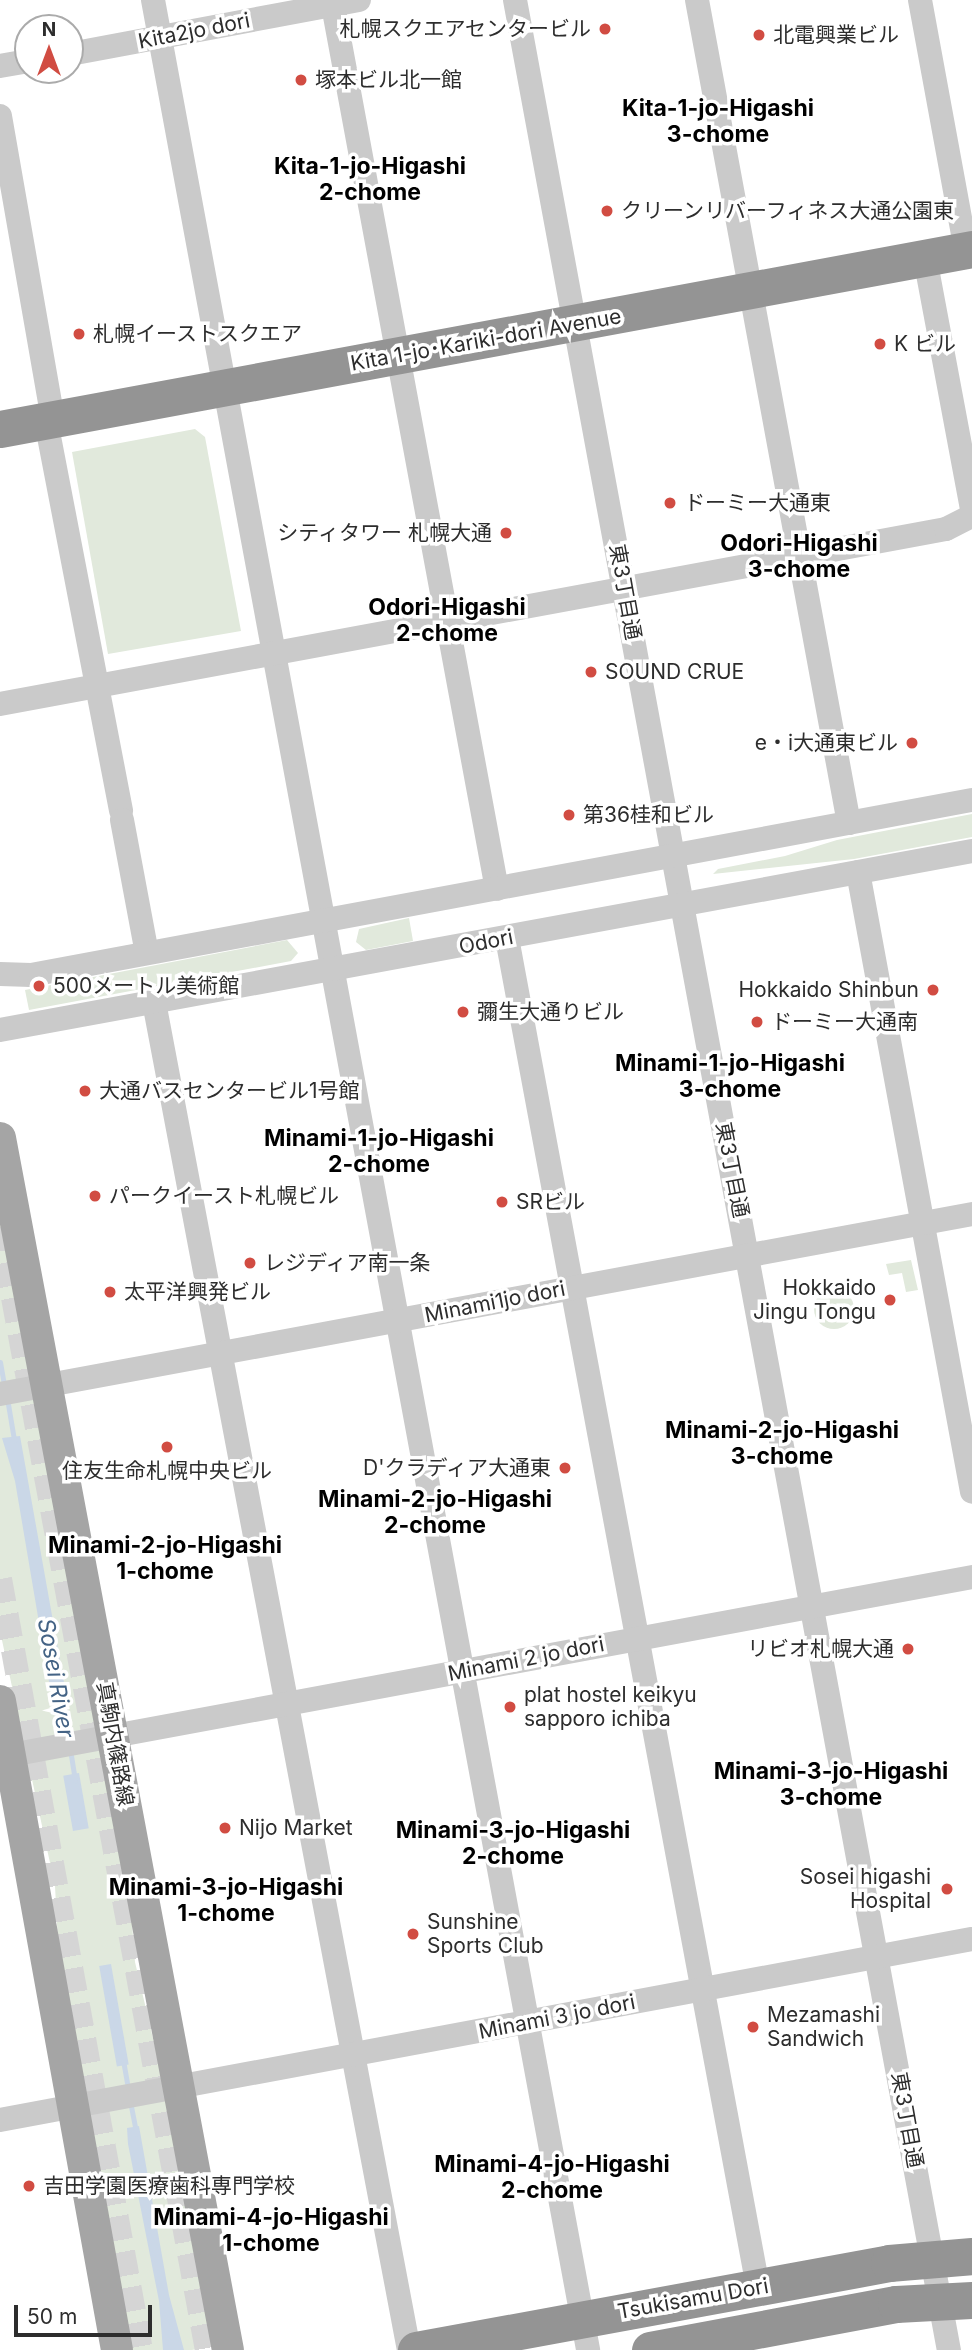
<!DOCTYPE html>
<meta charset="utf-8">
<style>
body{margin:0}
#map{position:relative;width:972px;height:2350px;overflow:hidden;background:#fff;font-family:Inter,"Noto Sans JP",sans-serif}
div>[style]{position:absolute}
.green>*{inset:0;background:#e1e9dc}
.round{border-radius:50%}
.water>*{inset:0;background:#cad7e7;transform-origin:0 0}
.stream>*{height:5px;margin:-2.5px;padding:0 2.5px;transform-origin:2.5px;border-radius:2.5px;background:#cad7e7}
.minor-tunnel>*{height:24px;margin-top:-12px;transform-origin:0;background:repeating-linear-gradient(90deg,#d5d5d5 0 24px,transparent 0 36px)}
.minor>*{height:24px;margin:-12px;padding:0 12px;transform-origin:12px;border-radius:12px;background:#cacaca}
.major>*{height:32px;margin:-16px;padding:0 16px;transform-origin:16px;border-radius:16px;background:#a5a5a5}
.highway>*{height:37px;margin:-18.5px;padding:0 18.5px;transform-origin:18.5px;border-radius:18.5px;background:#949494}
.dots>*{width:19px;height:19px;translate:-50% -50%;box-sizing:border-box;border:4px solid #fff;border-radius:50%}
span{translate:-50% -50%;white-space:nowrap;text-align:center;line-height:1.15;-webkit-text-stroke:7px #fff;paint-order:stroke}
.poi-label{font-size:21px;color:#2d2d2d}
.right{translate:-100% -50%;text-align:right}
.left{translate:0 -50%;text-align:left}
.street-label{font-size:21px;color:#2d2d2d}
.neighbourhood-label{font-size:23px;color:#000;font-weight:700}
.water-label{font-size:23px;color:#446385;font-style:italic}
.north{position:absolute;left:14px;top:14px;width:70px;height:70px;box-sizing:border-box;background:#fff;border:2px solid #ababab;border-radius:50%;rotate:0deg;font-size:19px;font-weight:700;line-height:28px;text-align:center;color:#2d2d2d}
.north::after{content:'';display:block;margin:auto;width:24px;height:32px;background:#d14c42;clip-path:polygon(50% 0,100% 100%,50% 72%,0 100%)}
.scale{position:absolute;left:14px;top:2305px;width:138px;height:32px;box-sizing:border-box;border:4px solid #2d2d2d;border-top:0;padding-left:9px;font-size:21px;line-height:24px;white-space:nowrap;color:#2d2d2d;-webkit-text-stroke:5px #fff;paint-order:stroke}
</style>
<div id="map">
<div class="green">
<div style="clip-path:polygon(195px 429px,205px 437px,241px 631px,108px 654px,72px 452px)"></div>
<div style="clip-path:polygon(972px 814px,972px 837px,854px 859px,713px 874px,718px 869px,785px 856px,837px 840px)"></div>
<div style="clip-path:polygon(409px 918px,413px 941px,366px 950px,356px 942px,359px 929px)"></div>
<div style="clip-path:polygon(287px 940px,298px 953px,291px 961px,29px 1010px,25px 990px)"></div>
<div style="clip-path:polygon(0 1194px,130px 1898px,135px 1962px,175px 2132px,212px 2346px,192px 2350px,132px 2350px,58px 1943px,55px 1886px,0 1631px)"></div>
<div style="clip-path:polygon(911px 1260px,918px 1290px,906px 1292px,902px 1273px,889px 1275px,886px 1264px)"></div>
<div class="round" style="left:814px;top:1289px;width:40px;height:40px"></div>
</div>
<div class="water">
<div style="clip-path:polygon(20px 1436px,68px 1705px,68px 1715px,55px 1717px,15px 1481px,2px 1438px)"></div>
<div style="left:79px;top:1773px;width:56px;height:16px;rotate:80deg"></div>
<div style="left:111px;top:1964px;width:102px;height:12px;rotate:80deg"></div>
<div style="clip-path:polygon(139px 2126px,169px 2295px,184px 2350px,163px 2350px,159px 2301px,128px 2144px,127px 2128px)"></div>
</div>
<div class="stream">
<div style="left:0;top:1362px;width:23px;rotate:80deg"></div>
<div style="left:7px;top:1398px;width:43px;rotate:80.5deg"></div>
<div style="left:63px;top:1711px;width:25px;rotate:79deg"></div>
<div style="left:70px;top:1749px;width:32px;rotate:81deg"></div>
<div style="left:123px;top:2060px;width:28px;rotate:80deg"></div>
<div style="left:130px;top:2101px;width:33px;rotate:79deg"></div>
</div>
<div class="minor-tunnel">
<div style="left:0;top:1227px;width:1142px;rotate:79.56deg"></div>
<div style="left:0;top:1579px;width:784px;rotate:79.64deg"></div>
</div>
<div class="minor">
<div style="left:153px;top:0;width:2390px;rotate:79.51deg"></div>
<div style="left:332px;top:0;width:904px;rotate:79.49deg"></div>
<div style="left:515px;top:0;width:2390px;rotate:79.54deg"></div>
<div style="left:697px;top:0;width:837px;rotate:79.54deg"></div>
<div style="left:920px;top:0;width:255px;rotate:79.6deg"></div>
<div style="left:70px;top:54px;width:294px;rotate:-10.6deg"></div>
<div style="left:0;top:66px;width:28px;rotate:-10deg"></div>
<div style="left:0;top:116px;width:309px;rotate:80.1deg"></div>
<div style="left:925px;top:258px;width:256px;rotate:79.4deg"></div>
<div style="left:46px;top:421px;width:397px;rotate:79.1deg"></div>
<div style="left:0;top:704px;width:962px;rotate:-10.48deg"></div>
<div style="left:946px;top:529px;width:29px;rotate:-27deg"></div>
<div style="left:122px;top:820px;width:135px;rotate:79.4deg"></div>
<div style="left:858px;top:872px;width:630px;rotate:79.58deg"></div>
<div style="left:507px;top:938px;width:1372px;rotate:79.46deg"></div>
<div style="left:0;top:974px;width:31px;rotate:2deg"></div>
<div style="left:31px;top:975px;width:957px;rotate:-10.54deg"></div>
<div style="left:154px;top:1002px;width:1372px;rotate:79.29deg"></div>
<div style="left:0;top:1030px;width:988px;rotate:-10.43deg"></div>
<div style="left:0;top:1394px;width:989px;rotate:-10.49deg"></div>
<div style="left:0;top:1757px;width:989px;rotate:-10.49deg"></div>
<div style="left:0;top:2120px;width:989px;rotate:-10.55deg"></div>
</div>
<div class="major">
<div style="left:0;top:1138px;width:1233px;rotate:79.35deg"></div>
<div style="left:0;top:1701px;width:659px;rotate:79.78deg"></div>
</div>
<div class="highway">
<div style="left:0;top:429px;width:989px;rotate:-10.49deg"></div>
<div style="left:416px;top:2350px;width:481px;rotate:-10.4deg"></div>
<div style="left:889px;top:2263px;width:83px;rotate:-4.8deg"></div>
<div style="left:650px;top:2350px;width:250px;rotate:-10.6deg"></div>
<div style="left:896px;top:2304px;width:76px;rotate:-3deg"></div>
</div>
<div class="dots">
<div style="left:605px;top:29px;background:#d14c42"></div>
<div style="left:759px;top:35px;background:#d14c42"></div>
<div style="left:301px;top:80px;background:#d14c42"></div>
<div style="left:607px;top:211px;background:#d14c42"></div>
<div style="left:79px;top:334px;background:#d14c42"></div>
<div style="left:880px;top:344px;background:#d14c42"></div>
<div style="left:670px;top:503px;background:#d14c42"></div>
<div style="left:506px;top:533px;background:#d14c42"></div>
<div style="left:591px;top:672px;background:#d14c42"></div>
<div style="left:912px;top:743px;background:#d14c42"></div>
<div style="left:569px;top:815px;background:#d14c42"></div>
<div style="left:39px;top:986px;background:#d14c42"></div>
<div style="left:933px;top:990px;background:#d14c42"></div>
<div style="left:463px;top:1012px;background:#d14c42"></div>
<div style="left:757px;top:1022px;background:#d14c42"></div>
<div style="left:85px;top:1091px;background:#d14c42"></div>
<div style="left:95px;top:1196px;background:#d14c42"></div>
<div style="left:502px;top:1202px;background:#d14c42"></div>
<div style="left:250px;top:1263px;background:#d14c42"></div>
<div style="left:110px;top:1292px;background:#d14c42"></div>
<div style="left:890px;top:1300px;background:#d14c42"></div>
<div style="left:167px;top:1447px;background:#d14c42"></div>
<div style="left:565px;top:1468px;background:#d14c42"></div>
<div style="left:908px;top:1649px;background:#d14c42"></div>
<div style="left:510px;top:1707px;background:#d14c42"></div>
<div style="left:225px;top:1828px;background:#d14c42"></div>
<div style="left:947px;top:1889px;background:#d14c42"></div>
<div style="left:413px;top:1934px;background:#d14c42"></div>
<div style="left:753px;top:2027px;background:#d14c42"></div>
<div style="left:29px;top:2186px;background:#d14c42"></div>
</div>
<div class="poi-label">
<span class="right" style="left:591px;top:29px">札幌スクエアセンタービル</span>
<span class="left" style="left:773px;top:35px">北電興業ビル</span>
<span class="left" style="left:315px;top:80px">塚本ビル北一館</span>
<span class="left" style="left:621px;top:211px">クリーンリバーフィネス大通公園東</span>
<span class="left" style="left:93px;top:334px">札幌イーストスクエア</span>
<span class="left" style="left:894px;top:344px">K ビル</span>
<span class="left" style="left:684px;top:503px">ドーミー大通東</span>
<span class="right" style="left:492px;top:533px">シティタワー 札幌大通</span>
<span class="left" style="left:605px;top:672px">SOUND CRUE</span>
<span class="right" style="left:898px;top:743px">e・i大通東ビル</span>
<span class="left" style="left:583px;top:815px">第36桂和ビル</span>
<span class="left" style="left:53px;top:986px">500メートル美術館</span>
<span class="right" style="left:919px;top:990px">Hokkaido Shinbun</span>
<span class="left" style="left:477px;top:1012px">彌生大通りビル</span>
<span class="left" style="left:771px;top:1022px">ドーミー大通南</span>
<span class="left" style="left:99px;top:1091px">大通バスセンタービル1号館</span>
<span class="left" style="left:109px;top:1196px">パークイースト札幌ビル</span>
<span class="left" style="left:516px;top:1202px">SRビル</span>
<span class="left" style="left:264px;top:1263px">レジディア南一条</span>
<span class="right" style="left:876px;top:1300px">Hokkaido<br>Jingu Tongu</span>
<span class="left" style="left:124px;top:1292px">太平洋興発ビル</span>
<span class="right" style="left:551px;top:1468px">D'クラディア大通東</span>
<span style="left:167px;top:1471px">住友生命札幌中央ビル</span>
<span class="right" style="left:894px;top:1649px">リビオ札幌大通</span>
<span class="left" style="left:524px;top:1707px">plat hostel keikyu<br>sapporo ichiba</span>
<span class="left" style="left:239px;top:1828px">Nijo Market</span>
<span class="right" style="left:931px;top:1889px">Sosei higashi<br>Hospital</span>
<span class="left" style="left:427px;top:1934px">Sunshine<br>Sports Club</span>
<span class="left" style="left:767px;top:2027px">Mezamashi<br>Sandwich</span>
<span class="left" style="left:43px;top:2186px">吉田学園医療歯科専門学校</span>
</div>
<div class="street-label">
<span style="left:194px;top:31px;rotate:-11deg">Kita2jo dori</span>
<span style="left:486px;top:340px;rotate:-10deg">Kita 1-jo･Kariki-dori Avenue</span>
<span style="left:625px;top:592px;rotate:80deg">東3丁目通</span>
<span style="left:486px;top:942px;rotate:-11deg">Odori</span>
<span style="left:732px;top:1170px;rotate:79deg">東3丁目通</span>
<span style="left:495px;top:1302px;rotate:-11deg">Minami1jo dori</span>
<span style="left:526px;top:1659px;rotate:-11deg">Minami 2 jo dori</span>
<span style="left:115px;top:1744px;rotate:80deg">真駒内篠路線</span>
<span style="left:557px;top:2017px;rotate:-11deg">Minami 3 jo dori</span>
<span style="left:907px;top:2120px;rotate:80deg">東3丁目通</span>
<span style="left:693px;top:2299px;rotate:-10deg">Tsukisamu Dori</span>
</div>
<div class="neighbourhood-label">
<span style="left:718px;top:121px">Kita-1-jo-Higashi<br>3-chome</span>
<span style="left:370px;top:179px">Kita-1-jo-Higashi<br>2-chome</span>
<span style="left:799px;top:556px">Odori-Higashi<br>3-chome</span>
<span style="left:447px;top:620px">Odori-Higashi<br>2-chome</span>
<span style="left:730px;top:1076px">Minami-1-jo-Higashi<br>3-chome</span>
<span style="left:379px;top:1151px">Minami-1-jo-Higashi<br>2-chome</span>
<span style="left:782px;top:1443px">Minami-2-jo-Higashi<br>3-chome</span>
<span style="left:435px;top:1512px">Minami-2-jo-Higashi<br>2-chome</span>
<span style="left:165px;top:1558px">Minami-2-jo-Higashi<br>1-chome</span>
<span style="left:831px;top:1784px">Minami-3-jo-Higashi<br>3-chome</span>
<span style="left:513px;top:1843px">Minami-3-jo-Higashi<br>2-chome</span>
<span style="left:226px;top:1900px">Minami-3-jo-Higashi<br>1-chome</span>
<span style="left:552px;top:2177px">Minami-4-jo-Higashi<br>2-chome</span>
<span style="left:271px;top:2230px">Minami-4-jo-Higashi<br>1-chome</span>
</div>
<div class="water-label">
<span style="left:56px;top:1678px;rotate:80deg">Sosei River</span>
</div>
<div class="north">N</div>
<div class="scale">50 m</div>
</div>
